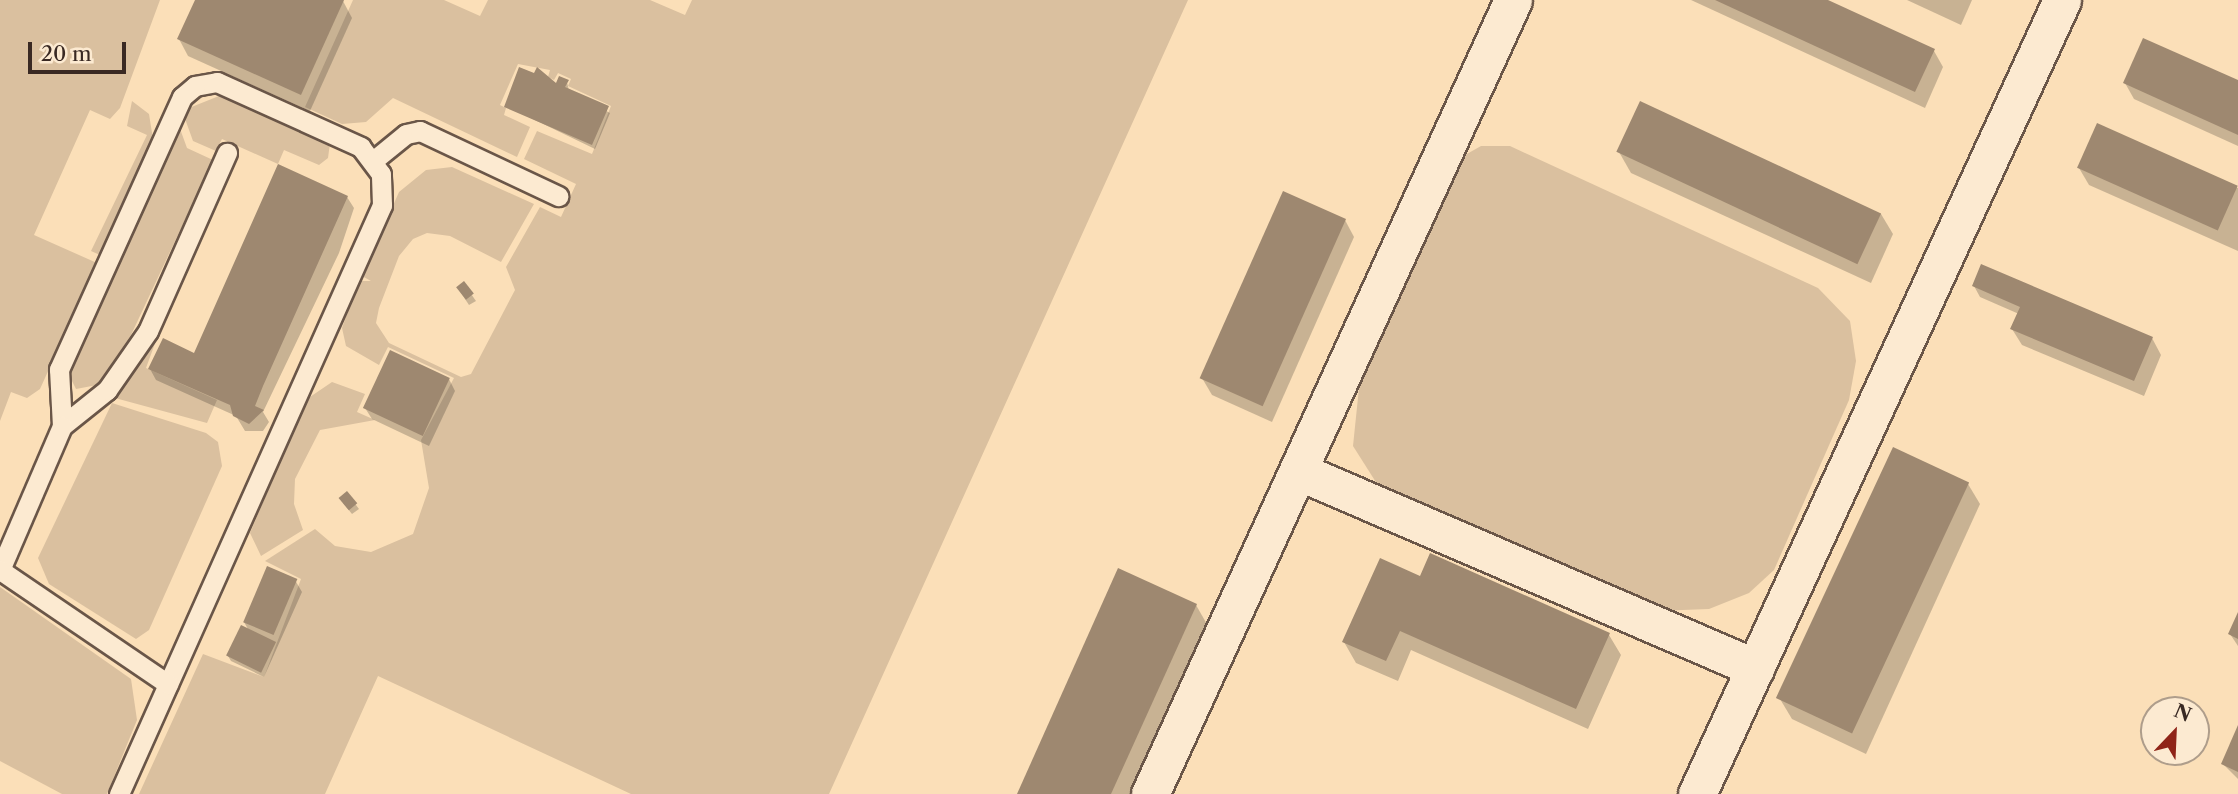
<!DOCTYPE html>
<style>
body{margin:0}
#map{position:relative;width:2238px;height:794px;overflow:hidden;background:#fbdfb8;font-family:"Libre Caslon Text",serif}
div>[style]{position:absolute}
.green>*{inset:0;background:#dac09f}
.shadow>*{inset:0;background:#0003}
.building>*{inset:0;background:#9e8870;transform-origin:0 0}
.roads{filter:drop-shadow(2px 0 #6a5648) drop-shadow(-2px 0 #6a5648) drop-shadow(0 2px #6a5648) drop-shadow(0 -2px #6a5648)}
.lane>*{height:19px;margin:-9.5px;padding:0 9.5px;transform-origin:9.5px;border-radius:9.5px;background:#fcead1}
.street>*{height:37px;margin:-18.5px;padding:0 18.5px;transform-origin:18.5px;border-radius:18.5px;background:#fcead1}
span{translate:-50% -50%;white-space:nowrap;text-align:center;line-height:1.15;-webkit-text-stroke:6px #fcead1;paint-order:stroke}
.north{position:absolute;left:2140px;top:696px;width:70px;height:70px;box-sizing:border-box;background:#fcead1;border:2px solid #ae9d8b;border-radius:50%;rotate:23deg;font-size:19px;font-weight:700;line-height:28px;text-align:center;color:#392923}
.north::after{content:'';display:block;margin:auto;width:24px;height:32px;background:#8f2418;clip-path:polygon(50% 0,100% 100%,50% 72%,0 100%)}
.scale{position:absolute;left:28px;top:42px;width:98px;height:32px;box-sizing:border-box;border:4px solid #392923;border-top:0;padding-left:9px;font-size:21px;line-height:24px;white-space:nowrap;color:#392923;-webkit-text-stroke:5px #fcead1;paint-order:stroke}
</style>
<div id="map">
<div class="green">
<div style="clip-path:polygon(0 0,160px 0,120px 108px,110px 119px,90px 110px,34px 235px,97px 263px,40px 389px,27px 398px,11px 392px,0 421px)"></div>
<div style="clip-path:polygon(353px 0,444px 0,480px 16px,488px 0,650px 0,685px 15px,692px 0,1188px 0,829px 794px,631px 794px,378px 676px,325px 794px,139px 794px,203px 654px,264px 677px,301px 579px,265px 561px,315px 529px,335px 546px,371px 552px,413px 534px,429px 488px,421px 440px,454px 378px,388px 347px,379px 365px,346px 346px,342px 328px,359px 281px,371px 281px,362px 276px,399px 192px,426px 170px,452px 167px,534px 204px,501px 262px,450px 236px,427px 233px,413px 239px,399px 256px,379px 308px,376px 323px,389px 343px,461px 377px,471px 374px,515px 290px,506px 267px,540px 207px,561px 217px,576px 184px,524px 159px,537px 131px,592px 154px,611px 106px,568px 86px,571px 79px,558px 73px,554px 80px,548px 77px,550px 70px,518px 64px,500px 105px,506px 108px,504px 115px,530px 127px,517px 157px,393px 98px,366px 122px,342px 124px,305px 107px)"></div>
<div style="clip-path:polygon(224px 94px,330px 143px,328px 158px,319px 165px,284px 150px,278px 164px,222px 139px,216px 151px,193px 141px,184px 116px,189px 108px)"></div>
<div style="clip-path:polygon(132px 101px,149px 114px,153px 139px,100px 255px,91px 251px,147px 135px,127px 126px)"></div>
<div style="clip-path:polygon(179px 126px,187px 148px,213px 160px,131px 335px,97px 385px,76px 389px,68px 373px)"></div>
<div style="clip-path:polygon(1481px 146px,1510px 146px,1818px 288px,1850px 321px,1856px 361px,1849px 400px,1774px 570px,1749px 593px,1709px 609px,1656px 611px,1379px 487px,1353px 446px,1362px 359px,1458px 159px)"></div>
<div style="clip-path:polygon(157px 338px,146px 368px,217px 400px,207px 423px,115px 398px)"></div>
<div style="clip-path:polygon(332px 382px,365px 394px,357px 412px,375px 420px,320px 430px,295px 479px,294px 504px,303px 530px,261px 556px,250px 533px,307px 399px)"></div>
<div style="clip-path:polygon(112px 403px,206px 433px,218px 442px,222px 466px,149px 630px,136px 639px,49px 584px,38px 558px)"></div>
<div style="clip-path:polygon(0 587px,131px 679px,137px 720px,107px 794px,62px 794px,0 761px)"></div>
</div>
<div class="shadow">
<div style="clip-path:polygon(196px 0,343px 1px,352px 18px,310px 111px,188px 56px,179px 39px)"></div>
<div style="clip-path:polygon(1691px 0,1824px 0,1934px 51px,1943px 67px,1925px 108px)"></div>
<div style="clip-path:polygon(1907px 0,1972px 0,1961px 25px)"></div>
<div style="clip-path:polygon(567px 82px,569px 91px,610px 113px,595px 149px,506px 106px)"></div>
<div style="clip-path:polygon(2238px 82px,2238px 146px,2134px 99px,2125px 83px)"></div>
<div style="clip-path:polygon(1619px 152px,1881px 214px,1893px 234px,1871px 283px,1631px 173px)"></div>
<div style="clip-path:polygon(2079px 168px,2238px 188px,2238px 251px,2089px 185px)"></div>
<div style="clip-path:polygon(347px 197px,354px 208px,339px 253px,263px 412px,269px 422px,263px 431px,245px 431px,236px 416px,156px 380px,150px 369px,198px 357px)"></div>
<div style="clip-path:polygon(1345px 220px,1354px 237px,1272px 422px,1212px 395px,1202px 378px)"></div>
<div style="clip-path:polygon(464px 284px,476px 301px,469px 305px,461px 293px)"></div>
<div style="clip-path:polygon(1974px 286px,2152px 338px,2161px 355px,2144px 396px,2022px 345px,2012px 329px,2019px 314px,1980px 297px)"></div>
<div style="clip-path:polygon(449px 379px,455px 391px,429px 446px,372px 419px,365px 408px)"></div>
<div style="clip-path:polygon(1968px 484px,1980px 504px,1866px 754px,1792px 719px,1780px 699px)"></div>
<div style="clip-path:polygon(347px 493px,359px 509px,352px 514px,343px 503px)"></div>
<div style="clip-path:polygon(1421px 578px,1609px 635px,1621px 655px,1588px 729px,1411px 650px,1398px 681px,1356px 663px,1344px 642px)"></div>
<div style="clip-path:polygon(295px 580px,302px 592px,264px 677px,231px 661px,228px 656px,249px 631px,244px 622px)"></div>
<div style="clip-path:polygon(1196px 605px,1208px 626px,1132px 794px,1019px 794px)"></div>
<div style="clip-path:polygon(2238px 616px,2238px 646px,2230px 634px)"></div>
<div style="clip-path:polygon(2238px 730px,2238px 779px,2223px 764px)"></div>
</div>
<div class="building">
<div style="clip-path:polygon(195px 0,344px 0,301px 95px,177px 39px)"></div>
<div style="clip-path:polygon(1715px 0,1828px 0,1935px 49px,1915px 92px)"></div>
<div style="clip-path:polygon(2143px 38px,2238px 80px,2238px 135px,2123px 83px)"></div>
<div style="clip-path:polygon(519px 67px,534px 73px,537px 67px,556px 83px,559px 76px,569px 80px,565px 87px,609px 106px,592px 145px,504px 107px)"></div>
<div style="left:1640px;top:101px;width:266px;height:56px;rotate:25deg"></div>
<div style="left:2097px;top:123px;width:154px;height:49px;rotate:24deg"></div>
<div style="clip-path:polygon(278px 164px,348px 196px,263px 386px,255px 406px,264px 410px,249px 424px,233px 416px,230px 405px,148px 369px,163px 338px,194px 353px)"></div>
<div style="left:1283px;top:191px;width:69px;height:205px;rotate:24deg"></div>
<div style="clip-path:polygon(1981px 264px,2153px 337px,2134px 381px,2010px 329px,2020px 307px,1972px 286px)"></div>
<div style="left:464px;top:281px;width:16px;height:10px;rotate:52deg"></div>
<div style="left:390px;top:350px;width:66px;height:64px;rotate:25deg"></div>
<div style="left:1893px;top:447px;width:84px;height:277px;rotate:25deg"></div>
<div style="left:347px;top:491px;width:16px;height:11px;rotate:50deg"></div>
<div style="clip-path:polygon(1430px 553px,1610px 633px,1576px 709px,1400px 631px,1386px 661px,1342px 642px,1380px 558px,1420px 576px)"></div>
<div style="left:267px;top:566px;width:33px;height:61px;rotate:23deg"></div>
<div style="clip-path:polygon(1118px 568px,1197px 604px,1111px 794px,1017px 794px)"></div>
<div style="clip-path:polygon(2238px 612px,2238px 639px,2228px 634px)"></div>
<div style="left:241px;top:625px;width:39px;height:34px;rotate:26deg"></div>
<div style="clip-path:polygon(2238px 725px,2238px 772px,2221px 764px)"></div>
</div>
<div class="roads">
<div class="lane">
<div style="left:374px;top:160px;width:41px;rotate:-39.1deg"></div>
<div style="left:406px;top:134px;width:14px;rotate:-12deg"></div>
<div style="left:420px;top:131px;width:153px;rotate:25.2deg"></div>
<div style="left:62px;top:426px;width:58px;rotate:-38.7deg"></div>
<div style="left:107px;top:390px;width:72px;rotate:-55.2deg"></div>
<div style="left:148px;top:331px;width:195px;rotate:-66.1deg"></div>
<div style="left:119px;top:794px;width:645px;rotate:-65.94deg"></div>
<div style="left:382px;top:205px;width:31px;rotate:-92deg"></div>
<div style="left:381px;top:174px;width:34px;rotate:-127deg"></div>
<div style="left:361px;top:147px;width:158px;rotate:-155.7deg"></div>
<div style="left:217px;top:82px;width:22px;rotate:170deg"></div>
<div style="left:195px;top:86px;width:17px;rotate:140deg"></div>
<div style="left:182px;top:97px;width:299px;rotate:114.3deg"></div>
<div style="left:59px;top:369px;width:57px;rotate:87deg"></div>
<div style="left:62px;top:426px;width:157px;rotate:113.3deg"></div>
<div style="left:0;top:570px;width:203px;rotate:34.2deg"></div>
</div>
<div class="street">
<div style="left:1298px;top:471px;width:498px;rotate:23.3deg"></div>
<div style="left:1150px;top:794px;width:873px;rotate:-65.43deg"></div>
<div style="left:1697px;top:794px;width:874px;rotate:-65.31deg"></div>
</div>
</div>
<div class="north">N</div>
<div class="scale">20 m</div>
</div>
